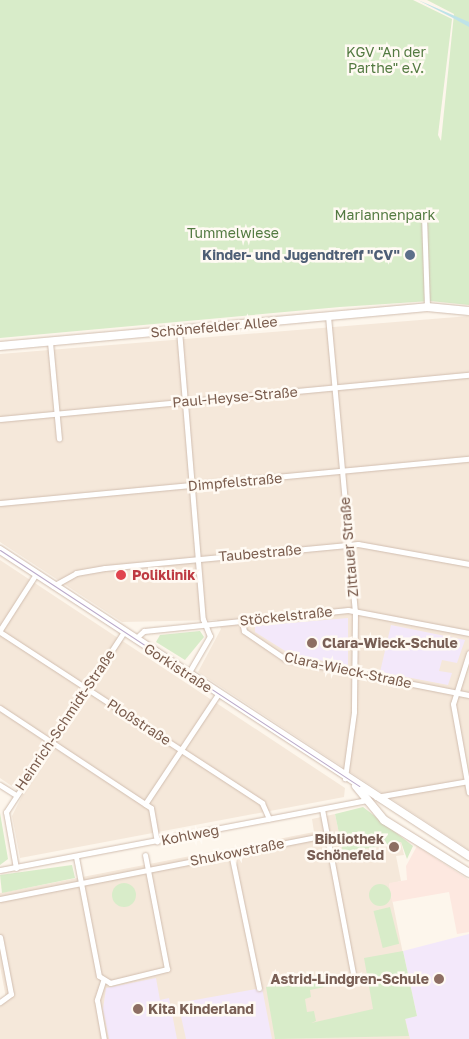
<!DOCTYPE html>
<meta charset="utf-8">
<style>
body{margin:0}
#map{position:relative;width:469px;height:1039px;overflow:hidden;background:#fdf6ec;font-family:"Golos Text",sans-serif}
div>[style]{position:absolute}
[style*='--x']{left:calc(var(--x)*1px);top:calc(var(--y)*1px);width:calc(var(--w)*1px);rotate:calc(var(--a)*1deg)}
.residential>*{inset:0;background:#f5e8da}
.commercial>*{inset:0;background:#fde8e0}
.education>*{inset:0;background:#f3e8fa}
.green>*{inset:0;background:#d8ecc9;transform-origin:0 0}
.round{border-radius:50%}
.water>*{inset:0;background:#bfe3e8}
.roads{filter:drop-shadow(0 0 1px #d1beb0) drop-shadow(0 0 1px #d1beb0)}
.minor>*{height:5px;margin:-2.5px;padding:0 2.5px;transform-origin:2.5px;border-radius:2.5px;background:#fff}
.secondary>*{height:8px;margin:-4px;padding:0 4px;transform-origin:4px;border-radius:4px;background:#fff}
.tram>*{height:1px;margin:-0.5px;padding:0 0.5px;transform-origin:0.5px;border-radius:0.5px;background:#b9a8c9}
.dots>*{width:14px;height:14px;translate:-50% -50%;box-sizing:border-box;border:2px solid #fffaf3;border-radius:50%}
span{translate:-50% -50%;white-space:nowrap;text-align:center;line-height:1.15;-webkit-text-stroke:5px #fffaf3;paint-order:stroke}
.park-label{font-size:14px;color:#537a41}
.service-label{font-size:14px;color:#4e5e75;font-weight:700}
.right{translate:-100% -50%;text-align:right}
.street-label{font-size:14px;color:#7a5c4d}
.health-label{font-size:14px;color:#be3a42;font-weight:700}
.left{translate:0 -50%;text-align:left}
.education-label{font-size:14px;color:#785e54;font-weight:700}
</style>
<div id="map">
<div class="residential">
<div style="clip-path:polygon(469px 316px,469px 850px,198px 672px,221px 629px,217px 620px,122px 622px,0 542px,0 354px)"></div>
<div style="clip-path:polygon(0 560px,345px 788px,344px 797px,20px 858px,12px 816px,23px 794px,0 778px)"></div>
<div style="clip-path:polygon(335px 814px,343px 853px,401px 842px,404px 855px,396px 856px,401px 881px,389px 884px,420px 1039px,0 1039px,0 1000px,6px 998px,0 966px,0 893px,314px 832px,312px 819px)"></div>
</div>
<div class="commercial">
<div style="clip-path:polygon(417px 846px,469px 880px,469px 932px,457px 934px,449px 892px,392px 902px,389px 883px,407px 880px,406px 866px)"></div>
</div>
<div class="education">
<div style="clip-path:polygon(348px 618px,348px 666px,290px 654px,255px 632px,255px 626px)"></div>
<div style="clip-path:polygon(391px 625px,465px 640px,457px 663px,442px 660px,439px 671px,452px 673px,448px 685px,380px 672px)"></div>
<div style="clip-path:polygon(469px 934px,469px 1039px,410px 1039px,405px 1018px,417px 1016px,403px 951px)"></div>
<div style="clip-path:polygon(156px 978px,160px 1000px,169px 998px,177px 1039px,109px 1039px,103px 1009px,106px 988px)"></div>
<div style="clip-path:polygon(262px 988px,272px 1039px,186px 1039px,178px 1003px)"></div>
</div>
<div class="green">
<div style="clip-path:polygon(0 0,413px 0,452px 19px,438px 135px,441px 141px,454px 14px,427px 0,469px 0,469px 305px,430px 301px,340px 307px,0 338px)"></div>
<div style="clip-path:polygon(200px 631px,204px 637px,185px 660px,156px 642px,160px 635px)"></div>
<div style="clip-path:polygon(363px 807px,413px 846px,407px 859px,401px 842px,343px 853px,335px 814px)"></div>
<div style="clip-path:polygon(0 813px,8px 859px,0 865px)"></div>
<div style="clip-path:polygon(72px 865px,75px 878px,2px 893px,0 875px)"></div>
<div class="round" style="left:112px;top:883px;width:24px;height:24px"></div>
<div class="round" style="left:369px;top:884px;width:22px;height:22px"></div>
<div style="left:390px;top:907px;width:38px;height:17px;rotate:76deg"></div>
<div style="clip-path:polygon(403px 951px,417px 1016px,405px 1019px,409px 1036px,275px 1039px,266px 987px,331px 974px,334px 985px,310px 990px,311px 997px,305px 999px,307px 1012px,314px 1011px,316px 1021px,311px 1023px,373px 1009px,364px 958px)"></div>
</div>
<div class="water">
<div style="clip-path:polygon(418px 0,469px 22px,469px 27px,453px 18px)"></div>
</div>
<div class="roads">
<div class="minor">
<div style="--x:424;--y:216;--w:91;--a:88.1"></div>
<div style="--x:328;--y:316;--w:296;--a:84.8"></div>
<div style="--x:355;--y:611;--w:101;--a:90.6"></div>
<div style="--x:354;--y:712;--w:67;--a:97.8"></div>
<div style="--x:179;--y:330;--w:290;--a:85.3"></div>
<div style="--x:203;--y:619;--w:18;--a:68"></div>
<div style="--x:210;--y:636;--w:44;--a:120.1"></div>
<div style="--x:50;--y:342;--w:97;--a:84.7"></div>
<div style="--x:0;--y:419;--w:471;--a:-5.4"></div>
<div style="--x:0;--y:503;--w:471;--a:-5.4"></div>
<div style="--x:53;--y:586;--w:26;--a:-29"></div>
<div style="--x:76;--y:573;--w:29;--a:-10"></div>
<div style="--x:105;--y:568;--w:254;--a:-5.4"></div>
<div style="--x:358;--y:544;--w:113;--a:10.2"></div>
<div style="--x:242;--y:621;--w:10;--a:79"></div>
<div style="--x:244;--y:631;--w:50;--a:34.3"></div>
<div style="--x:285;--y:659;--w:187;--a:11.1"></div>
<div style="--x:0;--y:630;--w:67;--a:-57.3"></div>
<div style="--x:0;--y:632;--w:313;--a:33.1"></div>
<div style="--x:262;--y:803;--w:17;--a:66"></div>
<div style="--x:135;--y:639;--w:12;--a:-42"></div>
<div style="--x:144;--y:631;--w:205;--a:-5.9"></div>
<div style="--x:348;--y:610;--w:123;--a:10.8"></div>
<div style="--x:469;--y:653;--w:53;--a:107.4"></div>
<div style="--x:453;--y:704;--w:90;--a:79.8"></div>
<div style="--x:0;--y:708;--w:181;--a:33.5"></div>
<div style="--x:151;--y:808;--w:34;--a:80"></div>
<div style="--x:0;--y:785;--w:19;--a:32"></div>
<div style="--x:376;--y:797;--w:94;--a:-9.8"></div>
<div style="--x:145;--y:804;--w:132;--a:-56.4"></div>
<div style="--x:322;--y:809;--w:167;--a:79.3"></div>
<div style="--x:231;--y:853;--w:138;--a:78.3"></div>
<div style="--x:76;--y:857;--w:121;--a:79.1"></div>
<div style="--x:99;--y:976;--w:13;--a:32"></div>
<div style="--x:110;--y:983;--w:59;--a:-13.8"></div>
<div style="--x:167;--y:969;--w:116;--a:-100.9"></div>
<div style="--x:16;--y:868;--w:57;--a:-100.1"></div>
<div style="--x:6;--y:812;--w:215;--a:-56.8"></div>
<div style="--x:0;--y:870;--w:375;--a:-10.8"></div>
<div style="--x:0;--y:899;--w:333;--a:-11.1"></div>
<div style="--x:0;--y:937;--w:58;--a:79.1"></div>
<div style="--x:11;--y:994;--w:14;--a:144"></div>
<div style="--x:103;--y:981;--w:20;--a:108"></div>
<div style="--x:97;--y:1000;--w:40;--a:80"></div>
</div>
<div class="secondary">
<div style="--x:0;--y:346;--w:429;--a:-5.2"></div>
<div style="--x:427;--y:307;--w:42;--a:5.4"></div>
<div style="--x:0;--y:550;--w:560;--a:33.12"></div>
<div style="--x:356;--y:786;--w:44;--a:50.5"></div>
<div style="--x:384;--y:820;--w:100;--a:31.9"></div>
</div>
</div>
<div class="tram">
<div style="--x:0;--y:550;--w:430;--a:33.3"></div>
</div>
<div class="dots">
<div style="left:410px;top:255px;background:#5c6f8a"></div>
<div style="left:121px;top:575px;background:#e0444e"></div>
<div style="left:312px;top:643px;background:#8d6e63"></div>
<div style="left:394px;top:847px;background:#8d6e63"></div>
<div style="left:439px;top:979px;background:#8d6e63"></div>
<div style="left:138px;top:1009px;background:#8d6e63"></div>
</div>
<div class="park-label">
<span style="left:386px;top:60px">KGV "An der<br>Parthe" e.V.</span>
<span style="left:385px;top:215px">Mariannenpark</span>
<span style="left:233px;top:233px">Tummelwiese</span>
</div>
<div class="service-label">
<span class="right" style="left:400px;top:255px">Kinder- und Jugendtreff "CV"</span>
</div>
<div class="street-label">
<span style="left:214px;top:327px;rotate:-5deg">Schönefelder Allee</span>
<span style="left:235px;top:397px;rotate:-5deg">Paul-Heyse-Straße</span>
<span style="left:235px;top:482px;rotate:-5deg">Dimpfelstraße</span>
<span style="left:349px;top:547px;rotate:-95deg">Zittauer Straße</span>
<span style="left:260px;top:553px;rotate:-5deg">Taubestraße</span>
<span style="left:286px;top:616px;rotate:-6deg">Stöckelstraße</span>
<span style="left:178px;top:668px;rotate:33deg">Gorkistraße</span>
<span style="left:348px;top:670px;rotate:12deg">Clara-Wieck-Straße</span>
<span style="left:65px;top:720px;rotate:-56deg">Heinrich-Schmidt-Straße</span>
<span style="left:139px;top:722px;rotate:33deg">Ploßstraße</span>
<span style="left:190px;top:835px;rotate:-11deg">Kohlweg</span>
<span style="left:237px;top:852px;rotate:-11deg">Shukowstraße</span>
</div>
<div class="health-label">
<span class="left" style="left:132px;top:575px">Poliklinik</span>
</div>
<div class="education-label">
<span class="left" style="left:322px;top:643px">Clara-Wieck-Schule</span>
<span class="right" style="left:384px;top:847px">Bibliothek<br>Schönefeld</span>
<span class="right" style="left:429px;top:979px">Astrid-Lindgren-Schule</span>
<span class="left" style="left:148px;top:1009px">Kita Kinderland</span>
</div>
</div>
